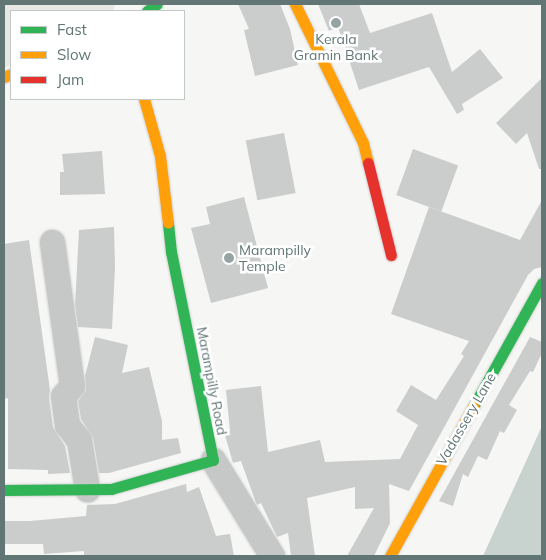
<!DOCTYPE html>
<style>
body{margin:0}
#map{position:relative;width:546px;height:560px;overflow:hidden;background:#f6f6f5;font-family:Mulish,sans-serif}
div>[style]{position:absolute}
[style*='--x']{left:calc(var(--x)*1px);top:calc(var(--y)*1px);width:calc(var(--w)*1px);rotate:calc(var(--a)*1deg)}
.green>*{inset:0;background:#e7e7e3}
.water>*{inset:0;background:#c8d2cf}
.building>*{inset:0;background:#cacdcc;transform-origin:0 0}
.roads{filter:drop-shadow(0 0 1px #d1d2d2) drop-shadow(0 0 1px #d1d2d2)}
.street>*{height:25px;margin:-12.5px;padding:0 12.5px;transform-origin:12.5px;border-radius:12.5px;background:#c6c7c7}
.fast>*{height:11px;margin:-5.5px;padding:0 5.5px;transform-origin:5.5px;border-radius:5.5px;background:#30b455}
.slow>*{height:11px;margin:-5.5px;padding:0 5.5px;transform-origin:5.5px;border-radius:5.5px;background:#ff9f0a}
.jam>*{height:11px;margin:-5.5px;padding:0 5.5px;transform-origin:5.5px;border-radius:5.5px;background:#e5322d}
.dots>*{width:14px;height:14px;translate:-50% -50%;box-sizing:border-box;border:2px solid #fff;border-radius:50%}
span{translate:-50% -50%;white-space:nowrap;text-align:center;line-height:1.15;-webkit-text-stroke:5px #fff;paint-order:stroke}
.poi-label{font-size:14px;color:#617675}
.left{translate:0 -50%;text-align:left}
.street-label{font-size:14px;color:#617675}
.frame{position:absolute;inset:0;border:5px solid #617675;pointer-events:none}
.legend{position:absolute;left:10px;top:10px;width:175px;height:90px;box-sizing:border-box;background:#fff;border:1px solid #c0c8c8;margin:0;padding:6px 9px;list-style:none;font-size:15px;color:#617675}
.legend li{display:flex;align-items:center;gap:10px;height:25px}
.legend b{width:25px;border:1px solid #c0c8c8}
</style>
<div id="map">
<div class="green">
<div style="clip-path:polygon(4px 4px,115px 4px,113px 11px,11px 11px,11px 65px,4px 68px)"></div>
</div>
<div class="water">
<div style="clip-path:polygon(542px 426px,542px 556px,483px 556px)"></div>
</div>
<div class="building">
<div style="clip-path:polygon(238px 4px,280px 4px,290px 29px,298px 65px,255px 76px,244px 30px,249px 29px)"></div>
<div style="clip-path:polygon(318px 4px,359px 4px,370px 33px,432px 13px,452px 72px,480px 49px,503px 78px,462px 104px,464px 110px,457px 114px,429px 67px,359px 90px,338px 27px,329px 31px)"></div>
<div style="clip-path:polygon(542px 78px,542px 169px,539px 169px,527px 133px,516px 144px,496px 123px)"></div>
<div style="left:284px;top:133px;width:61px;height:39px;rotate:79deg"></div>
<div style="left:413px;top:149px;width:48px;height:49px;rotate:20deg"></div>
<div style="clip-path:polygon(102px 151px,105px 194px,60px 195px,60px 172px,64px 172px,62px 154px)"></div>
<div style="clip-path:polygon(244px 197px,268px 288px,211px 303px,191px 228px,210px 224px,206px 207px)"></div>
<div style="clip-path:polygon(542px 200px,542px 267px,534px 269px,528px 275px,409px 491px,389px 484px,390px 523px,374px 556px,347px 556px,374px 508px,355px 509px,355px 487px,307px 498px,315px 556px,291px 556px,288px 533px,277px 537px,261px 503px,257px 505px,256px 503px,241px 461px,233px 463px,224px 432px,230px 431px,226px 390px,261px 386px,268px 452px,320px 440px,325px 462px,400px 459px,418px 425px,396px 411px,411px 385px,436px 400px,464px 356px,461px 354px,469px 341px,391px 314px,429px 207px,520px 240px)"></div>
<div style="clip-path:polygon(114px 227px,115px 267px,112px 329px,78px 327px,75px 305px,79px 230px)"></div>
<div style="clip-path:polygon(29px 240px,50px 390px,49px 398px,53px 427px,65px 446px,70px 473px,48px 474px,48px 470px,8px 469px,8px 398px,4px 399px,4px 244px)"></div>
<div style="clip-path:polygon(95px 337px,128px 345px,122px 373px,149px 367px,162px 421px,162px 440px,178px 438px,181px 453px,109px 473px,99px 473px,93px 438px,81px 419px,78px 401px,86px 390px,85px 376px)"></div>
<div style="clip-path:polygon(530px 337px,542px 342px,542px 353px,533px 372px,530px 371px,509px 405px,517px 410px,504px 433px,500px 431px,487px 460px,478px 456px,468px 477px,463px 474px,453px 506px,439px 501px)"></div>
<div style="clip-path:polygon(186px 484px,187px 492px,199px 487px,216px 536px,230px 534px,234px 556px,84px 556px,84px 551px,44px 554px,43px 544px,4px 544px,4px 521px,30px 521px,86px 516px,87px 505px,115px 504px)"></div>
</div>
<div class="roads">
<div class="street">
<div style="--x:52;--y:242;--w:145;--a:82.1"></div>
<div style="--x:72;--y:386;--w:13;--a:132"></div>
<div style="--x:63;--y:396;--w:29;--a:82"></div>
<div style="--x:67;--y:425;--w:19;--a:51"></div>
<div style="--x:79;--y:440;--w:50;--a:80.7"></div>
<div style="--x:213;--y:460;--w:113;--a:58.4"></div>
</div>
<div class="fast">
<div style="--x:147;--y:11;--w:12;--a:-35"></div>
<div style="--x:473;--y:407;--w:142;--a:-60.9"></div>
<div style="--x:4;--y:490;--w:107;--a:-0.5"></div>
<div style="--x:111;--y:489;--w:106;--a:-15.9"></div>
<div style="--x:213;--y:460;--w:212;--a:-101.4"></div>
<div style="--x:171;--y:252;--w:29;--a:-96"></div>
</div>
<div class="slow">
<div style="--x:295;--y:4;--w:155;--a:63.9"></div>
<div style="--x:363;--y:143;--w:21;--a:76"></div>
<div style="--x:4;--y:77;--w:8;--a:-23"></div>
<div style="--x:144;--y:99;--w:59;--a:74.3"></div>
<div style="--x:160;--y:156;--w:67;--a:83.2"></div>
<div style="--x:390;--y:556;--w:171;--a:-60.9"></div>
</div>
<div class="jam">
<div style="--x:368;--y:163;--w:95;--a:76"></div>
</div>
</div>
<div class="dots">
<div style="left:336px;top:23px;background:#95a3a2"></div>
<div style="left:229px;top:258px;background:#95a3a2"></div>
</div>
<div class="poi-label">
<span style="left:336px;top:47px">Kerala<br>Gramin Bank</span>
<span class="left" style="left:239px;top:258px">Marampilly<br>Temple</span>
</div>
<div class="street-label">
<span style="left:212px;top:381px;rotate:79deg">Marampilly Road</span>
<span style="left:466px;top:419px;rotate:-60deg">Vadassery Lane</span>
</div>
<div class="frame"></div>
<ul class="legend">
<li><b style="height:6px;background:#30b455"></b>Fast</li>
<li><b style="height:6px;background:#ff9f0a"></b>Slow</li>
<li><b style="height:6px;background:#e5322d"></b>Jam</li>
</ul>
</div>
